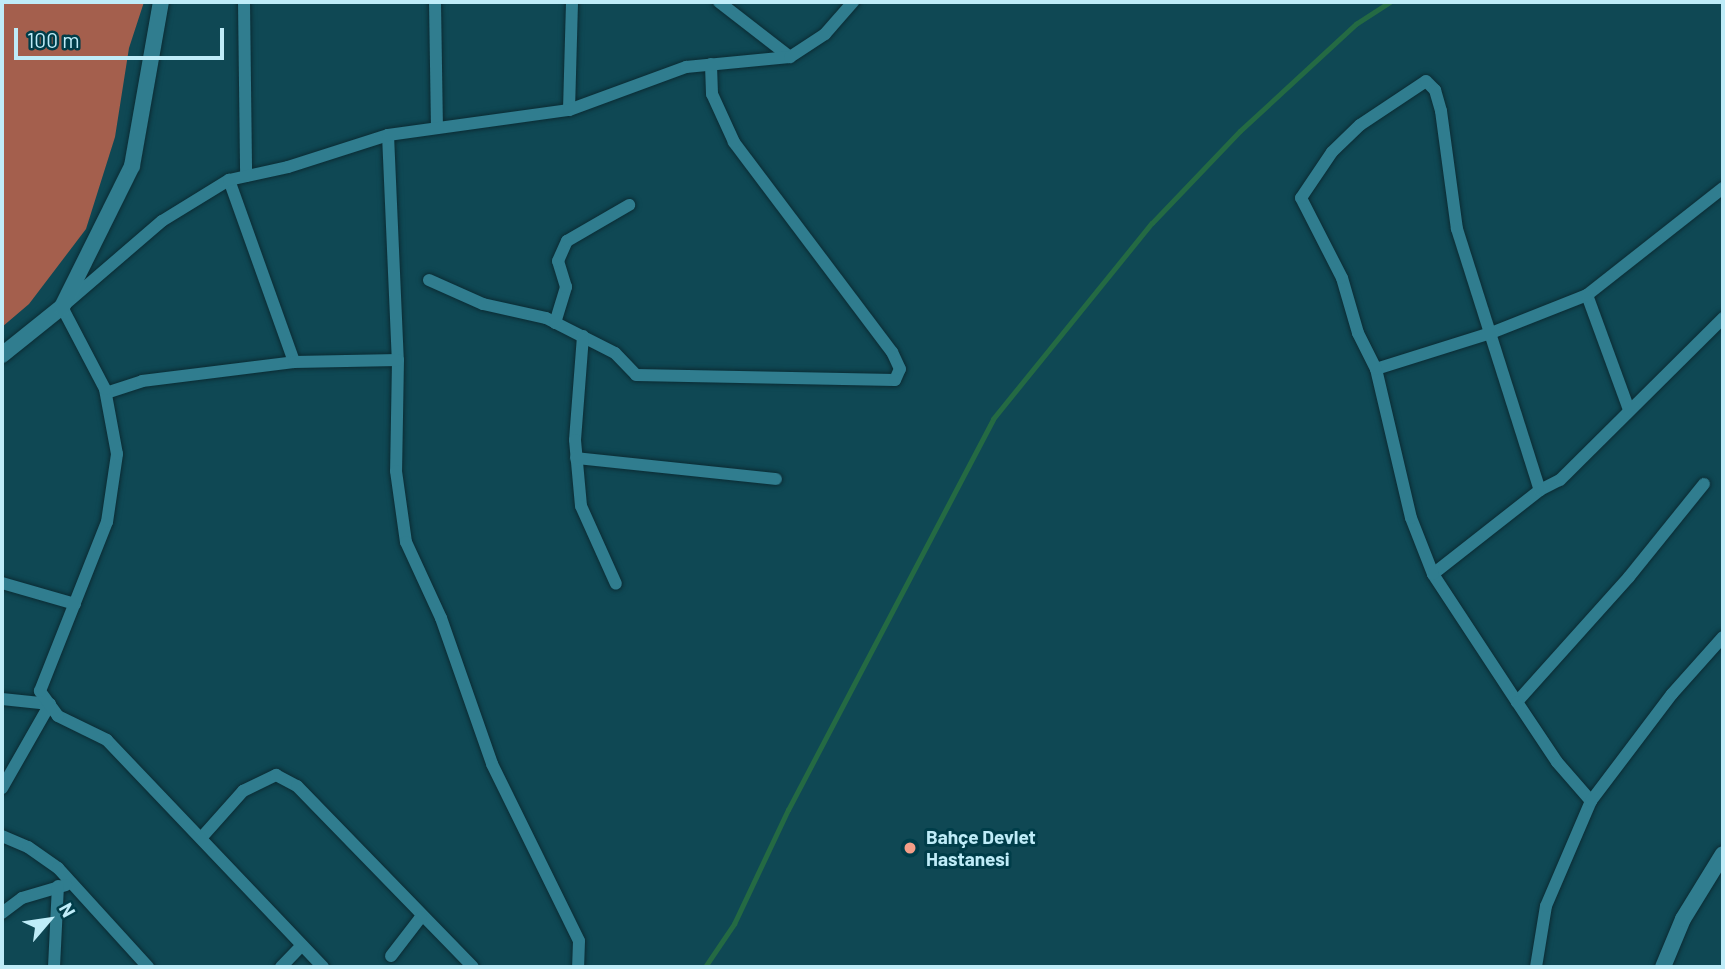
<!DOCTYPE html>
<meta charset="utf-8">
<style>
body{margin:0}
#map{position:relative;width:1725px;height:969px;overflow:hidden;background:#0f4854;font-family:Barlow,sans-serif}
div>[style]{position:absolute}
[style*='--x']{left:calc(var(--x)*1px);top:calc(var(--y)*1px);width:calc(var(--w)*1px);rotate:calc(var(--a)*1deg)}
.forest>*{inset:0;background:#a45f4d}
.stream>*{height:4.5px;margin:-2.25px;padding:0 2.25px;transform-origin:2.25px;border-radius:2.25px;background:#246a43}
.roads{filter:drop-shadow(0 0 2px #0b2b33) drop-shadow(0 0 2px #0b2b33)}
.minor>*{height:12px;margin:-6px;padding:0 6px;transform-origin:6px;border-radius:6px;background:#307d8f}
.tertiary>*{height:16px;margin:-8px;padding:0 8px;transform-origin:8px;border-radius:8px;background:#307d8f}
.dots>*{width:19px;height:19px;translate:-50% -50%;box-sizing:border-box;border:4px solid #003d49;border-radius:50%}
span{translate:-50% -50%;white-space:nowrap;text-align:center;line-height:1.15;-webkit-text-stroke:6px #003d49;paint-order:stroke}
.poi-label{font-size:19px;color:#bfecf8;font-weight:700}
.left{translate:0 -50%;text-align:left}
.frame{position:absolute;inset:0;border:4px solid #bfecf8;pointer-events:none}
.north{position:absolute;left:14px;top:885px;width:70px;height:70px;-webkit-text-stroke:5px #003d49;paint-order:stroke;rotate:61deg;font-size:19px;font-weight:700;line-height:28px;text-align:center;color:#bfecf8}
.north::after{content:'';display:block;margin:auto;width:24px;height:32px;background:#bfecf8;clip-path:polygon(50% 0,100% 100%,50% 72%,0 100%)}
.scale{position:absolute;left:14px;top:28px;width:210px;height:32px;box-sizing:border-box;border:4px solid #bfecf8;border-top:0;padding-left:9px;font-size:21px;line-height:24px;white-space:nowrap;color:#bfecf8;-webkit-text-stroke:5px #003d49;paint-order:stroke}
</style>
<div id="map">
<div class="forest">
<div style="clip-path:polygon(2px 2px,144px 2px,129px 48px,115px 137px,86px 229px,29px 304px,2px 327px)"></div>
</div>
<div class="stream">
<div style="--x:705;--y:967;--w:52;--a:-56"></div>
<div style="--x:734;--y:924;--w:126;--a:-64.7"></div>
<div style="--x:788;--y:810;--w:441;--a:-62.3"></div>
<div style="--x:993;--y:419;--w:252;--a:-51"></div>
<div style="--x:1152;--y:223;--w:127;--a:-46.3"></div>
<div style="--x:1240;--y:131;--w:158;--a:-42.7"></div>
<div style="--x:1356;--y:24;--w:40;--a:-32.9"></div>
</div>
<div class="roads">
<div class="minor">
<div style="--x:244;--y:2;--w:174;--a:89.3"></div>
<div style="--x:435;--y:2;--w:126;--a:89.1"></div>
<div style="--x:719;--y:2;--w:90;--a:37.8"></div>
<div style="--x:569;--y:110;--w:108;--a:-88.4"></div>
<div style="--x:388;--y:135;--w:225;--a:87.5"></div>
<div style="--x:398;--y:360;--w:111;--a:91"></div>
<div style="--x:396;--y:471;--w:72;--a:82"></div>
<div style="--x:406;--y:542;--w:84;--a:65.3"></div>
<div style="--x:441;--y:618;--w:155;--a:70.7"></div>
<div style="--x:492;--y:764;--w:197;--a:63.8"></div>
<div style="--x:579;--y:941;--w:26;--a:92"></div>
<div style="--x:229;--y:180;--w:193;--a:70.3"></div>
<div style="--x:429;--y:280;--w:59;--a:24"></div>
<div style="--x:483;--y:304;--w:65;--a:12.5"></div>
<div style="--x:546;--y:318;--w:77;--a:26.9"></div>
<div style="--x:615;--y:353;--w:30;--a:46"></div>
<div style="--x:636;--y:375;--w:259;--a:1.1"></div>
<div style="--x:895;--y:380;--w:12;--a:-66"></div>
<div style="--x:900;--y:369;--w:19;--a:-115"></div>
<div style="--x:892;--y:352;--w:263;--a:-127"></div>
<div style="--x:734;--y:142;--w:53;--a:-114.6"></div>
<div style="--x:712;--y:94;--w:30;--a:-92"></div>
<div style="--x:1587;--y:295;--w:122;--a:69.9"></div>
<div style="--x:555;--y:323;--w:38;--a:-73"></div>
<div style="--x:566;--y:287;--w:27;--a:-107"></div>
<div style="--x:558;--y:261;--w:22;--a:-66"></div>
<div style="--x:567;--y:241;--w:72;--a:-30.1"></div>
<div style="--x:583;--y:336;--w:104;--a:94.4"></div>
<div style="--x:575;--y:440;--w:66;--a:84.8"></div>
<div style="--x:581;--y:506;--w:85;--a:65.8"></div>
<div style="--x:1376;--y:369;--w:121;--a:-17.4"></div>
<div style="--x:1491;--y:333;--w:103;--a:-21.6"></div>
<div style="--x:1587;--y:295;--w:173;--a:-38.2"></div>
<div style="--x:106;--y:393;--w:38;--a:-18"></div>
<div style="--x:142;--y:381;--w:153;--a:-7.1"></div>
<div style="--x:294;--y:362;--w:104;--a:-1.1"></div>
<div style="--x:576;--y:458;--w:201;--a:6"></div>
<div style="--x:1704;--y:484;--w:119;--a:128.9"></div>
<div style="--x:1629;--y:577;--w:168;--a:131.9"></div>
<div style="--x:1517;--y:702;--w:153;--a:-123.3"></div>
<div style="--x:1433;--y:574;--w:136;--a:-38.1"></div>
<div style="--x:1540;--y:490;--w:22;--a:-27"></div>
<div style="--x:1560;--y:480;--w:230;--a:-44.8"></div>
<div style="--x:1433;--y:574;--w:60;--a:-111.4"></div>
<div style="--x:1411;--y:518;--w:153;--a:-103.2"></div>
<div style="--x:1376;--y:369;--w:40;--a:-116.6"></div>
<div style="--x:1358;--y:333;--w:57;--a:-106.2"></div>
<div style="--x:1342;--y:278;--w:90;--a:-117.1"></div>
<div style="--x:1301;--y:198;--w:55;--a:-56"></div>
<div style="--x:1332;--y:152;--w:39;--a:-44"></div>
<div style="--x:1360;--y:125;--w:79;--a:-33.7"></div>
<div style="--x:1426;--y:81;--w:13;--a:45"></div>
<div style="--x:1435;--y:90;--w:22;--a:74"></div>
<div style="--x:1441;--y:111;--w:119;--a:82.3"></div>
<div style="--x:1457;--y:229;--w:274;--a:72.4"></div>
<div style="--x:2;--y:583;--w:76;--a:16"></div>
<div style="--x:2;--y:699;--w:48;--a:5.9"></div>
<div style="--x:50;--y:704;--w:97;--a:119.7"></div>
<div style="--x:1517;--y:702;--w:72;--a:56.3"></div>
<div style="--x:1557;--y:762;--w:52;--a:48.9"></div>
<div style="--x:2;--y:836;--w:28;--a:23"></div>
<div style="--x:28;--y:847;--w:37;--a:35"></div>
<div style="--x:58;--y:868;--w:134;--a:47.7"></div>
<div style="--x:202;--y:837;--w:62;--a:-48.3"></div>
<div style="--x:243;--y:791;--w:37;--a:-26"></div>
<div style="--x:276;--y:775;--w:24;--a:28"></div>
<div style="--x:297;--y:786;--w:252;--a:45.8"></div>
<div style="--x:2;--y:913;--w:25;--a:-37"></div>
<div style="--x:22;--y:898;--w:46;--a:-16.5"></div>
<div style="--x:391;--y:956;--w:49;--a:-52.4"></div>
<div style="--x:54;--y:967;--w:81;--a:-87.2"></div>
<div style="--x:281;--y:967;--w:30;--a:-46"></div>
<div style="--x:323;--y:967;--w:313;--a:-133.6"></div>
<div style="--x:107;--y:740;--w:55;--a:-153.9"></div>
<div style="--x:58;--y:716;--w:31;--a:-126"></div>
<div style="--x:40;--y:691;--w:182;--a:-68.4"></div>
<div style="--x:107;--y:522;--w:69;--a:-81.6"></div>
<div style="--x:117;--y:454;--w:66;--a:-100.5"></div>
<div style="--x:105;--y:389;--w:93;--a:-117.7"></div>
<div style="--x:62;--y:307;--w:132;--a:-40.7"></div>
<div style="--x:162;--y:221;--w:79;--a:-31.5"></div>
<div style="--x:229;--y:180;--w:60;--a:-12.4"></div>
<div style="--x:288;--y:167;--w:105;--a:-17.7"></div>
<div style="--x:388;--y:135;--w:183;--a:-7.9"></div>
<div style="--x:569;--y:110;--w:125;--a:-20.2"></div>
<div style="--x:686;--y:67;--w:104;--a:-5.5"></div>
<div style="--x:790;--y:57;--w:42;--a:-33.3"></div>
<div style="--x:825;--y:34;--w:43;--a:-48.8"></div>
<div style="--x:1536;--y:967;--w:62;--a:-80.7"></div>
<div style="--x:1546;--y:906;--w:114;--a:-66.8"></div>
<div style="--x:1591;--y:801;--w:134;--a:-52.9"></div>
<div style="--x:1672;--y:694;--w:76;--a:-48.2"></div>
</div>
<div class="tertiary">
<div style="--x:2;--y:355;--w:77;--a:-38.7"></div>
<div style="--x:62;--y:307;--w:157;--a:-63.6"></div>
<div style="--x:132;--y:166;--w:167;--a:-80"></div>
<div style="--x:1663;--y:967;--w:52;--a:-67.4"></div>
<div style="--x:1683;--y:919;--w:76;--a:-58.4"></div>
</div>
</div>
<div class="dots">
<div style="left:910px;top:848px;background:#f49e88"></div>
</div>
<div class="poi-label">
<span class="left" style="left:926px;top:848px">Bahçe Devlet<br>Hastanesi</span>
</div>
<div class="frame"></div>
<div class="north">N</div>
<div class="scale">100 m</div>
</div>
